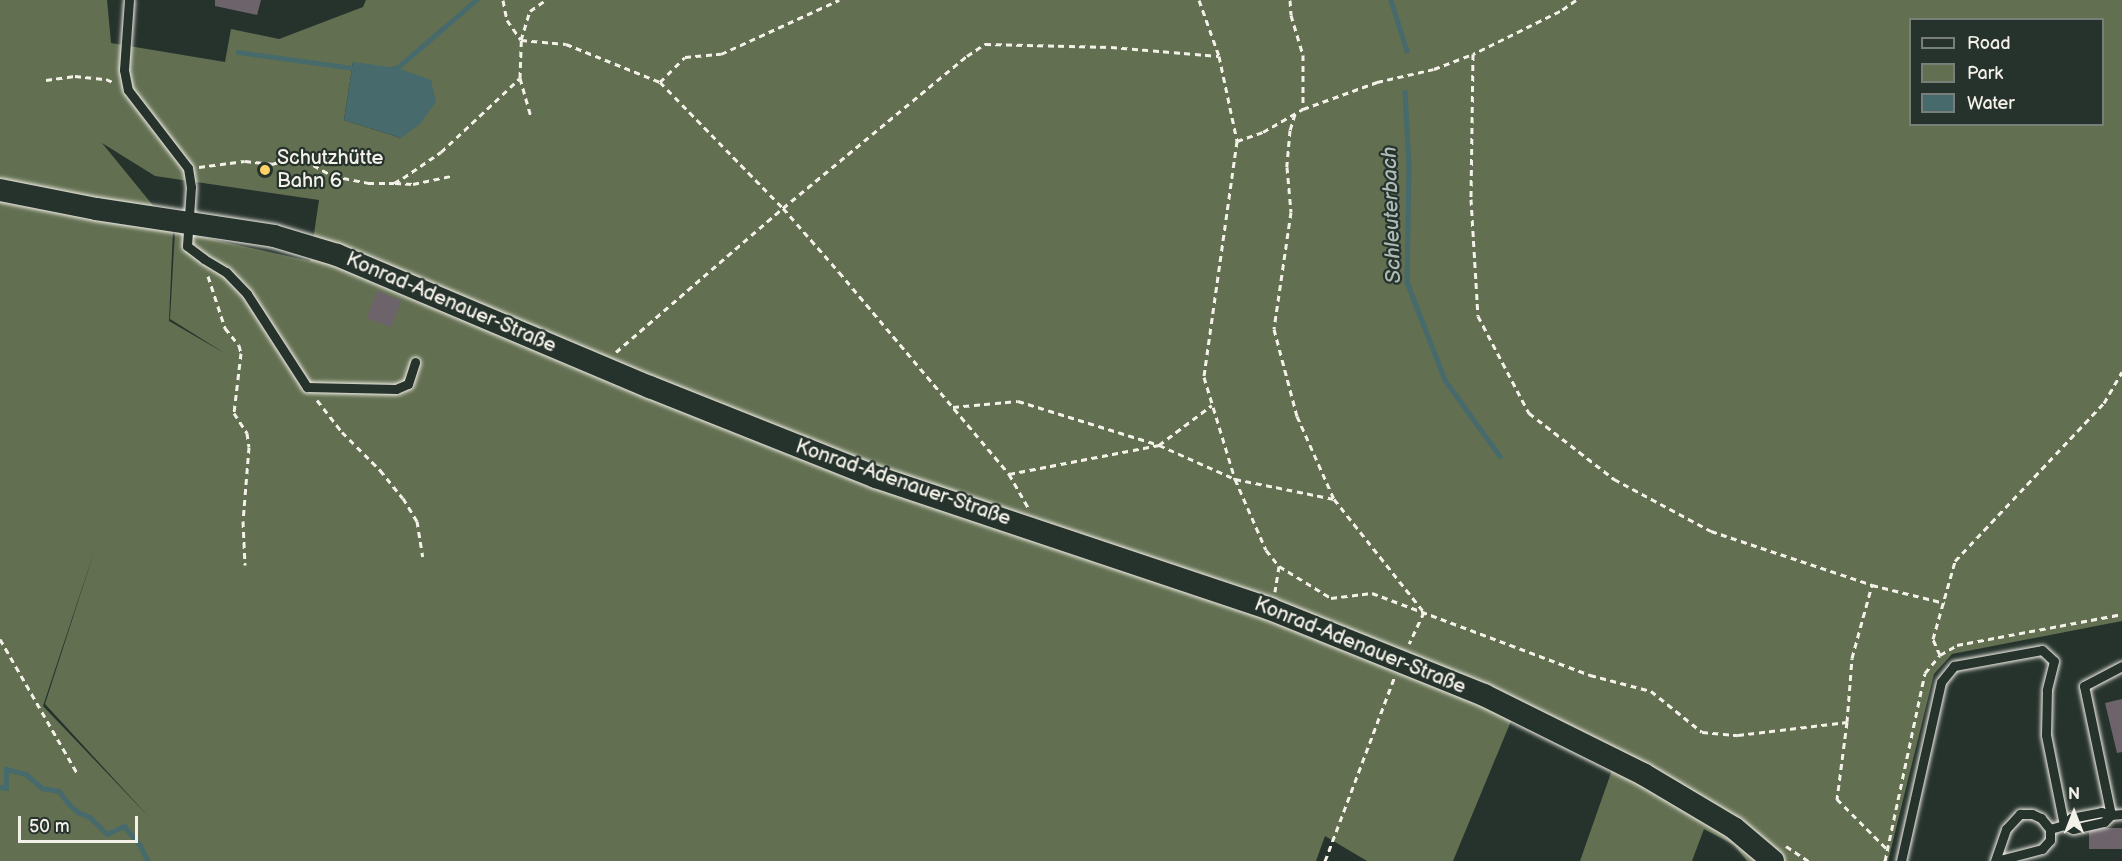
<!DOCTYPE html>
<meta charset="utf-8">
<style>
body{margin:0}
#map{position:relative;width:2122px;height:861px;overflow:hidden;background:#26332d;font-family:"Balsamiq Sans",sans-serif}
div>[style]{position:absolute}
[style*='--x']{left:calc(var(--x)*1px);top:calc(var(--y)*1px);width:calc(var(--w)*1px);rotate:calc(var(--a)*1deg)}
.green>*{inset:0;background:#626f51}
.water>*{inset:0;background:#476a6c}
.stream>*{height:4.5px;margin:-2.25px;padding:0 2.25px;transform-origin:2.25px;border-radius:2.25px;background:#476a6c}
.building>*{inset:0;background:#6d646b;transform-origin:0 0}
.path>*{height:3px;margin-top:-1.5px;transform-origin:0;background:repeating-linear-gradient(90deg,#f4f1e8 0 6px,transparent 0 10.5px)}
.roads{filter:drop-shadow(0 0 2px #f4f1e8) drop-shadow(0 0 2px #f4f1e8)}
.service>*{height:9px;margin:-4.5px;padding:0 4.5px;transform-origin:4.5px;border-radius:4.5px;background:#26332d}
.tertiary>*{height:22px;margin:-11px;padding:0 11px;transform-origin:11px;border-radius:11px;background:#26332d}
.dots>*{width:16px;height:16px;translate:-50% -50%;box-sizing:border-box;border:3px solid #26332d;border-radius:50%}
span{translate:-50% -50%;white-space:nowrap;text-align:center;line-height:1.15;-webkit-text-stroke:4.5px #26332d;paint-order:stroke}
.poi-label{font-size:20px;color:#f4f1e8}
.left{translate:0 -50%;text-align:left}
.street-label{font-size:20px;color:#f4f1e8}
.water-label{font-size:21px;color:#afbbb6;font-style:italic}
.legend{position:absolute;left:1909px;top:18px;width:195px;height:108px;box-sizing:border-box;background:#26332d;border:2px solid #787f78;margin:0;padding:8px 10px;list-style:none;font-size:18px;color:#f4f1e8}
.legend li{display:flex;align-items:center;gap:12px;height:30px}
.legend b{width:30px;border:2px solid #787f78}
.north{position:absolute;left:2044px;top:783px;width:60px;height:60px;-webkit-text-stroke:4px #26332d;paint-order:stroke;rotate:0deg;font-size:16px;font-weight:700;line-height:24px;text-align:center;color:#f4f1e8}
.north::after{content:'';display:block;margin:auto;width:21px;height:27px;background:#f4f1e8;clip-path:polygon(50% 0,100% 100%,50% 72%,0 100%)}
.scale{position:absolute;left:18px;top:816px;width:120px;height:27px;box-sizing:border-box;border:3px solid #f4f1e8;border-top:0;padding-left:8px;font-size:18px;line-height:21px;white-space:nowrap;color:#f4f1e8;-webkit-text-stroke:4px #26332d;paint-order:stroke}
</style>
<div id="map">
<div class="green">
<div style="clip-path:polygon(evenodd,0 0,107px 0,111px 43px,225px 62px,231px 29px,279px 39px,363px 7px,366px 0,2122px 0,2122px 621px,1952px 654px,1934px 674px,1888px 861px,1747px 861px,1734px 845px,1704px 829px,1692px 861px,1580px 861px,1612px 770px,1511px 721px,1453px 861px,1367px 861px,1325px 836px,1316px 861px,0 861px,0 0,1910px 20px,2102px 20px,2102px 124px,1910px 124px,1910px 20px,0 0,353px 62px,401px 138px,344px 120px,353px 62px,0 0,102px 143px,155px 176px,319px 200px,310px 261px,175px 231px,170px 319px,226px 354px,169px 321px,173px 230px,102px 143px,0 0,96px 546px,45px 704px,150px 818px,43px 706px,96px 546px)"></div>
</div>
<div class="water">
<div style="clip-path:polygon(353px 62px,397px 68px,431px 80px,436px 102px,420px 124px,401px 138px,344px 120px)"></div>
</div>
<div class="stream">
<div style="--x:1391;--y:0;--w:53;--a:72.6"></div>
<div style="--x:238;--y:52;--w:117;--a:7.9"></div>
<div style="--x:393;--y:68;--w:4;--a:0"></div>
<div style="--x:397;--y:68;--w:104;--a:-40.7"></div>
<div style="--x:1405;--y:92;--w:75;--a:86.9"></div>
<div style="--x:1409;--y:167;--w:115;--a:91"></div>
<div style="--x:1407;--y:282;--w:105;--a:68.8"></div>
<div style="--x:1445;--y:380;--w:94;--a:54.1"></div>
<div style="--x:0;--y:787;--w:6;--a:9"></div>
<div style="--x:6;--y:788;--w:19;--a:-90"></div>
<div style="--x:6;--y:769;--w:21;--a:14"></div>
<div style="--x:26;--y:774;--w:21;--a:41"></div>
<div style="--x:42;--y:788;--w:17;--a:10"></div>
<div style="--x:59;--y:791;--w:16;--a:52"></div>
<div style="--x:69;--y:804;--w:12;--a:42"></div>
<div style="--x:78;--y:812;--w:13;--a:23"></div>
<div style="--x:90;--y:817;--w:24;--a:45"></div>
<div style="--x:107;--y:834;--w:19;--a:-25"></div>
<div style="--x:124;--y:826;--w:25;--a:50"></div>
<div style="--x:140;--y:845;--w:18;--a:63"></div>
</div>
<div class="building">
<div style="clip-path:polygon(215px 0,261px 0,257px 15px,215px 6px)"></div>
<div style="left:377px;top:291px;width:26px;height:29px;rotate:21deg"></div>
<div style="clip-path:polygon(2122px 699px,2122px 752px,2117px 753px,2105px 703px)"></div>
<div style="left:2122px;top:828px;width:21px;height:33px;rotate:90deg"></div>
</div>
<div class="path">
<div style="--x:503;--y:0;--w:20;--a:79"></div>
<div style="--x:507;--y:20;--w:24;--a:55"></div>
<div style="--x:521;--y:40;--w:45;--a:5.1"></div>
<div style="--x:566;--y:44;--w:101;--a:22"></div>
<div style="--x:660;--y:82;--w:35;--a:-45"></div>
<div style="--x:685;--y:57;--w:36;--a:-5"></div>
<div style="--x:721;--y:54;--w:130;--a:-24.6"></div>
<div style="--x:1199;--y:0;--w:59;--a:70.3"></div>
<div style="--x:1219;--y:56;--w:87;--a:78"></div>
<div style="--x:1237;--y:141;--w:238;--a:98"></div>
<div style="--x:1204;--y:377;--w:107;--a:73.1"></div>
<div style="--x:1235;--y:479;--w:77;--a:66.4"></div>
<div style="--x:1266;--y:550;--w:21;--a:51"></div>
<div style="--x:1279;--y:566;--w:26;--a:99"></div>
<div style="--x:1290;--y:0;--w:15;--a:86"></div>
<div style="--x:1291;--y:15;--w:42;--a:73.3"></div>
<div style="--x:1303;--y:55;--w:54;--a:90"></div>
<div style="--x:1576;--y:0;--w:19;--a:145"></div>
<div style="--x:1560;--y:11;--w:97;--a:153.7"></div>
<div style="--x:1473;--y:54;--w:145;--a:90.8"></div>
<div style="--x:1471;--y:199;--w:117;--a:86.6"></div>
<div style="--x:1478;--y:316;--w:110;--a:62.3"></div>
<div style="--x:1529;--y:413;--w:108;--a:37.8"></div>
<div style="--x:1614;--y:479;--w:110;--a:28.2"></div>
<div style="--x:1711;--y:531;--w:170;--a:18.5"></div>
<div style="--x:1872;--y:585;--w:75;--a:13.9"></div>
<div style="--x:520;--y:78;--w:41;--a:74.2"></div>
<div style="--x:46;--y:80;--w:29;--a:-8"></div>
<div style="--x:75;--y:76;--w:31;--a:6"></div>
<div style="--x:106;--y:79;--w:10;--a:24"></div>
<div style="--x:660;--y:82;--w:176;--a:45.7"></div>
<div style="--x:783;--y:208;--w:85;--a:48.8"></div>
<div style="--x:839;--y:272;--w:264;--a:49.9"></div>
<div style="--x:1009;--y:474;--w:40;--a:60.3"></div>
<div style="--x:1295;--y:114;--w:17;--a:107"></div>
<div style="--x:1290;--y:130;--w:37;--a:95"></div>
<div style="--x:1287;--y:167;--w:45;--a:84.9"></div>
<div style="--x:1291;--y:212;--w:118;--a:98.3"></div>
<div style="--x:1274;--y:329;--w:90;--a:75.2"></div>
<div style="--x:1297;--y:416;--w:91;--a:66"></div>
<div style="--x:1237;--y:141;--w:28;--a:-19"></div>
<div style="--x:1263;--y:132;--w:46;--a:-29.9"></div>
<div style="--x:1303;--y:109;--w:79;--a:-20"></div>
<div style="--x:1377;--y:82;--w:58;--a:-12.8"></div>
<div style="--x:1434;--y:69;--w:42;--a:-21"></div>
<div style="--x:199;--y:167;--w:46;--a:-7.4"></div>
<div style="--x:245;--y:161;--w:27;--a:6"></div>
<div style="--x:272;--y:164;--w:18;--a:-16"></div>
<div style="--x:289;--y:159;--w:15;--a:4"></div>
<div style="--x:304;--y:160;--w:33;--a:29"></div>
<div style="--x:333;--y:176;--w:36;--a:11"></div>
<div style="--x:368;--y:183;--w:26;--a:0"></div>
<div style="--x:394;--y:183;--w:10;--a:-29"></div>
<div style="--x:403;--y:178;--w:46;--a:-34.4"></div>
<div style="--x:441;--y:152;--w:108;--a:-43.1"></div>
<div style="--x:520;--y:78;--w:38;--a:-88"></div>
<div style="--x:521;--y:40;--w:30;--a:-73"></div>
<div style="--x:530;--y:11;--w:19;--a:-35"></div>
<div style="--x:395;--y:183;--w:18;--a:3"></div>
<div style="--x:413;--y:184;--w:38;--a:-12"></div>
<div style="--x:208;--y:276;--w:55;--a:71.9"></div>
<div style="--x:225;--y:328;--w:22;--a:51"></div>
<div style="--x:239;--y:345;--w:8;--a:76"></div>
<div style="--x:241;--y:353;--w:60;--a:96.7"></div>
<div style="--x:234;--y:413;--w:24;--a:57"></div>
<div style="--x:247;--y:433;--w:14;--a:82"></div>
<div style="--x:249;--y:447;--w:74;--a:94.6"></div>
<div style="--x:243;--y:521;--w:44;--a:87.4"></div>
<div style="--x:616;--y:352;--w:221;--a:-40.8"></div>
<div style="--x:783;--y:208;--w:239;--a:-39.6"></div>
<div style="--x:967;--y:56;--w:22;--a:-34"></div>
<div style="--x:985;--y:44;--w:126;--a:1.4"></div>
<div style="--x:1111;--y:47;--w:108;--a:4.8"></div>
<div style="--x:317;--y:400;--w:41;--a:52"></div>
<div style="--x:342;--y:432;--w:54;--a:45"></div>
<div style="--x:380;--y:470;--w:36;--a:51"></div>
<div style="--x:403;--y:498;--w:27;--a:59"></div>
<div style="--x:417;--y:521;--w:36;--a:81"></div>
<div style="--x:953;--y:407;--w:65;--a:-5.3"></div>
<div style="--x:1018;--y:401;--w:148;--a:17.3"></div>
<div style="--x:1159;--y:445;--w:66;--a:-37"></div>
<div style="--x:1009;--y:474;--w:153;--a:-10.9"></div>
<div style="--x:1159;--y:445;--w:83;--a:24.1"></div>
<div style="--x:1235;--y:479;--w:101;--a:11.4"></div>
<div style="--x:1334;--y:499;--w:144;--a:51.5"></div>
<div style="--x:1424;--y:612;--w:35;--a:115"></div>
<div style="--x:1279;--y:566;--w:61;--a:31.6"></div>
<div style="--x:1331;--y:598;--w:41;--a:-7"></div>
<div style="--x:1372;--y:593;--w:233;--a:20.6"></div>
<div style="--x:1590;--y:675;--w:63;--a:14.7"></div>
<div style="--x:1651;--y:691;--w:65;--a:38.8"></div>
<div style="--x:1702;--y:732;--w:36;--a:5"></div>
<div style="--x:1738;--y:735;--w:110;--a:-6.8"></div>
<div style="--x:1847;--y:722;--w:64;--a:-85.5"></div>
<div style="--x:1852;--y:658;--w:76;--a:-74.7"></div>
<div style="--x:0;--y:639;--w:155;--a:60.1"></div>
<div style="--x:1940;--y:655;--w:17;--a:-114"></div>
<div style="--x:1933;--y:639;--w:81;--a:-74.2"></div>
<div style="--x:1955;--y:561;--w:217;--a:-46.7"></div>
<div style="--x:2104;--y:403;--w:36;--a:-60"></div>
<div style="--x:1847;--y:722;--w:78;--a:97.4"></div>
<div style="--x:1837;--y:799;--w:71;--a:45"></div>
<div style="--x:1786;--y:846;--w:27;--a:34"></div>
<div style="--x:1325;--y:861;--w:196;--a:-69.3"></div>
<div style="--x:1885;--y:861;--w:192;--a:-78"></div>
<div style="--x:1925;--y:673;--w:23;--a:-50"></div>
<div style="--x:1940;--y:655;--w:20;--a:-30"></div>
<div style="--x:1957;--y:645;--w:168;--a:-10.6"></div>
</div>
<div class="roads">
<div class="service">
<div style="--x:129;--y:0;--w:70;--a:94.1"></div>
<div style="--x:124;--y:70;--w:20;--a:79"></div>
<div style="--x:128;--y:90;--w:98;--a:52.4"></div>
<div style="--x:188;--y:168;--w:19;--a:81"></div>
<div style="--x:191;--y:187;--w:59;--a:93.9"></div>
<div style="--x:187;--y:246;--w:21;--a:37"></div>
<div style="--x:204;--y:259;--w:26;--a:31"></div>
<div style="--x:226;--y:272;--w:30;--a:46"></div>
<div style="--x:247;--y:294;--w:111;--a:57.2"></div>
<div style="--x:307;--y:387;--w:89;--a:1.3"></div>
<div style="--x:396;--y:389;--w:13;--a:-23"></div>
<div style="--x:408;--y:384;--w:23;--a:-72"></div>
<div style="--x:2111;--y:815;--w:132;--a:-101.8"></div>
<div style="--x:2084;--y:686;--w:43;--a:-27.8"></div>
<div style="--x:2064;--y:825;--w:10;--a:24"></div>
<div style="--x:2073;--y:829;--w:32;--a:-13"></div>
<div style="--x:2104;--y:822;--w:10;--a:-45"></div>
<div style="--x:2050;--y:829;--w:15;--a:-16"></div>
<div style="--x:2064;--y:825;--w:10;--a:-45"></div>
<div style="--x:2071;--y:818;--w:31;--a:-11"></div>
<div style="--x:2101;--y:812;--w:10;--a:17"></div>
<div style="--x:2111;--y:815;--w:11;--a:-5"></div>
<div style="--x:1901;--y:861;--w:183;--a:-77.4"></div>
<div style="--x:1941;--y:682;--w:21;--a:-51"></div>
<div style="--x:1954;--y:666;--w:89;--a:-10.3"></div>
<div style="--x:2042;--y:650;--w:16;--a:43"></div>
<div style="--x:2054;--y:661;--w:30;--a:104"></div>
<div style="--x:2047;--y:690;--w:45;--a:91.3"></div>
<div style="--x:2046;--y:735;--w:92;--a:78.7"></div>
<div style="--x:1995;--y:861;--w:34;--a:-71"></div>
<div style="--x:2006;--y:829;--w:21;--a:-47"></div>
<div style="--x:2020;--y:814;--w:12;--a:0"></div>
<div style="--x:2032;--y:814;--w:10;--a:24"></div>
<div style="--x:2041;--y:818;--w:14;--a:51"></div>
<div style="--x:2050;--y:829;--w:11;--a:90"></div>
<div style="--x:2050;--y:840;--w:12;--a:132"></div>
<div style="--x:2042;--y:849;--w:48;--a:165.4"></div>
</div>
<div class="tertiary">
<div style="--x:0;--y:190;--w:98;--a:11.2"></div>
<div style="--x:96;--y:209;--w:180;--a:8.6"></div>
<div style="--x:274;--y:236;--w:66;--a:16.8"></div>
<div style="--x:337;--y:255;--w:340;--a:22.9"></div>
<div style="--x:650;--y:387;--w:243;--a:21.7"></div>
<div style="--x:876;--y:477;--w:416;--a:18.5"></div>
<div style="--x:1270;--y:609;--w:231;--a:21.9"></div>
<div style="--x:1484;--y:695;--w:178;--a:26.4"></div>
<div style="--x:1643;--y:774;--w:106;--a:30.7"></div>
<div style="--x:1734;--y:828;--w:51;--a:40.2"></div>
</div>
</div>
<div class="dots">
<div style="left:265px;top:170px;background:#ffd166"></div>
</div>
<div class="poi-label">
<span class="left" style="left:277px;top:170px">Schutzhütte<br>Bahn 6</span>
</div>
<div class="street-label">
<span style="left:451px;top:303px;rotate:23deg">Konrad-Adenauer-Straße</span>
<span style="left:903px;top:483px;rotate:19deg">Konrad-Adenauer-Straße</span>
<span style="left:1360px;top:646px;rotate:22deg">Konrad-Adenauer-Straße</span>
</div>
<div class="water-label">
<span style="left:1392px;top:215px;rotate:-92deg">Schleuterbach</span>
</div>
<ul class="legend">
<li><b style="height:8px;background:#26332d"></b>Road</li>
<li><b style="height:16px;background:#626f51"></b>Park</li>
<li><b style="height:16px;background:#476a6c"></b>Water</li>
</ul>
<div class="north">N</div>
<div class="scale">50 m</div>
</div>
